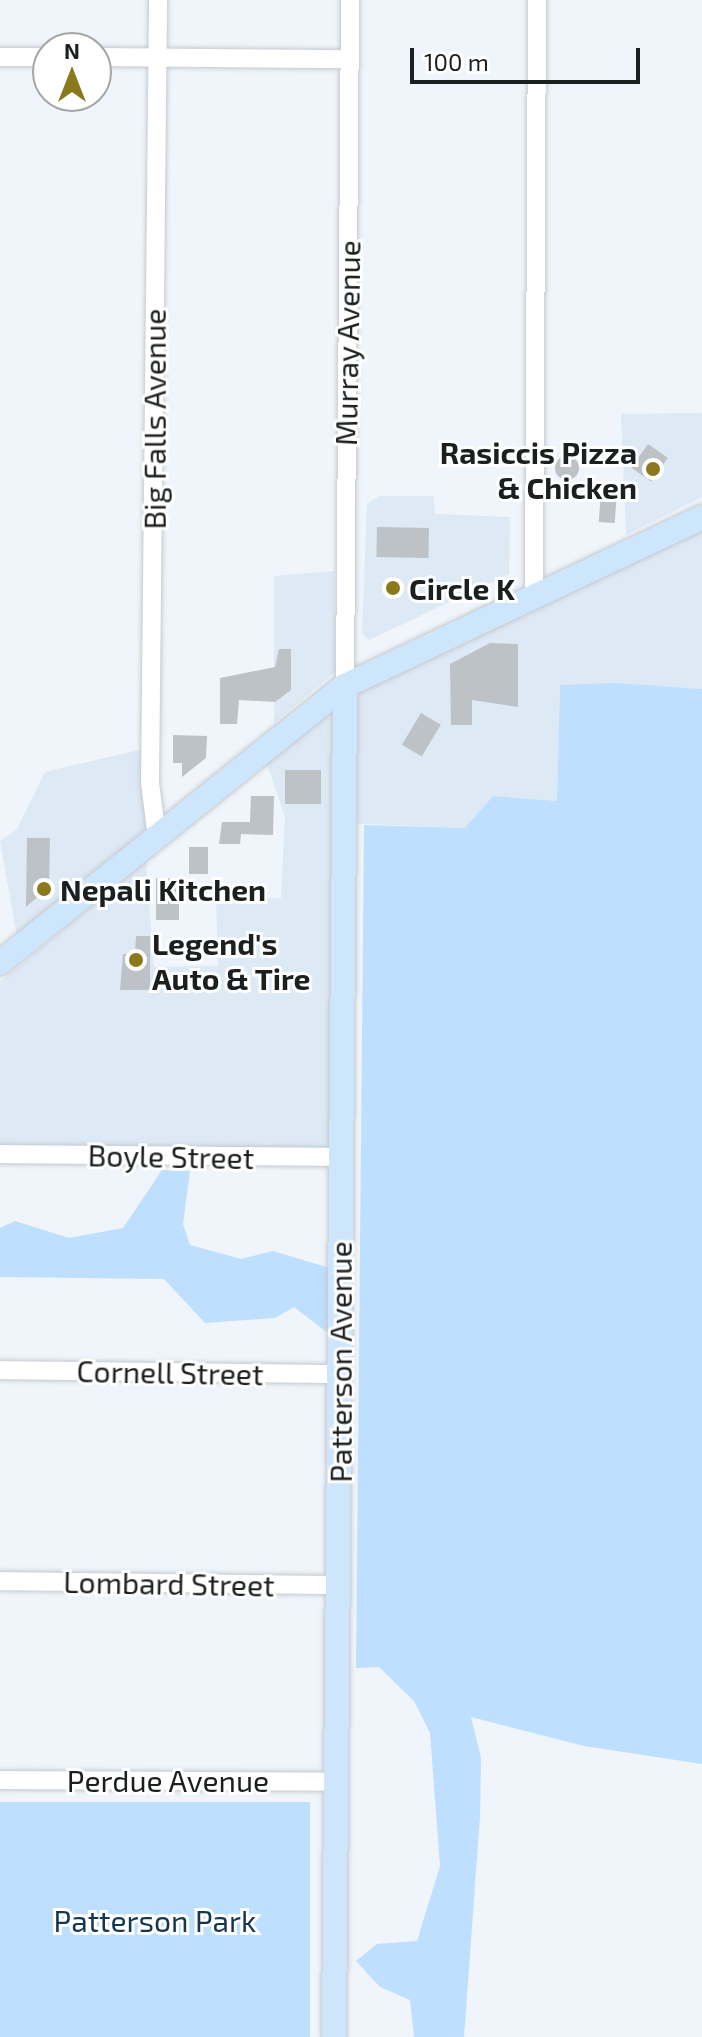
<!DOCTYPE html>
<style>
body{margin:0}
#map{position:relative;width:702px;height:2037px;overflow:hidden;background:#eff5fa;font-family:"Exo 2",sans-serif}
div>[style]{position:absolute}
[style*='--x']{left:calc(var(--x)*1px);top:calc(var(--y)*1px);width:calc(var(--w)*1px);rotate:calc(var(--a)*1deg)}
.built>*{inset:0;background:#dde9f4}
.green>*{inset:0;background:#bedffe;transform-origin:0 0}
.building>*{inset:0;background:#bdc2c7;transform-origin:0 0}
.round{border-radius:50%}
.roads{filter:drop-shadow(0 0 2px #c4cacf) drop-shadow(0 0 2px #c4cacf)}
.street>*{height:18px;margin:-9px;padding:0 9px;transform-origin:9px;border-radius:9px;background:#fff}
.secondary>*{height:24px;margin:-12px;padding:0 12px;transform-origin:12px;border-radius:12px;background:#cee6fc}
.dots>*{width:22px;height:22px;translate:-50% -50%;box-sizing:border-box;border:4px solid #fff;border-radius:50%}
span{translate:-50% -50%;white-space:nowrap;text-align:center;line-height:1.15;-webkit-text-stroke:6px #fff;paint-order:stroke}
.street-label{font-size:30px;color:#1c1f20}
.poi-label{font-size:30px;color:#1c1f20;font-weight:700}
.right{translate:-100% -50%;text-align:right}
.left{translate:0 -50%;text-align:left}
.park-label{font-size:30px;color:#163753}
.north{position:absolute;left:32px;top:32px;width:80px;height:80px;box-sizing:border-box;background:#fff;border:2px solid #a4a5a6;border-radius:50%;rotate:0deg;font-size:22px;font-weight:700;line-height:32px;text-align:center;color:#1c1f20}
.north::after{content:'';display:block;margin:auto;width:28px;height:36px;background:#8b791e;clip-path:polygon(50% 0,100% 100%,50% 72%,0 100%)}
.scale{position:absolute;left:410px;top:48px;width:230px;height:36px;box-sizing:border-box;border:4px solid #1c1f20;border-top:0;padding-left:10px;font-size:24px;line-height:28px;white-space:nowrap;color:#1c1f20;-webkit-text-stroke:6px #fff;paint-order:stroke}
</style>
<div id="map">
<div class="built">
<div style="clip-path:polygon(702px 413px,702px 497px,626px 535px,621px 414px)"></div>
<div style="clip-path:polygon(379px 496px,434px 496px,435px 514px,510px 517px,509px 574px,369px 640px,362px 634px,367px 504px)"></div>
<div style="clip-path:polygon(702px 517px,702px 689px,560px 685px,557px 801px,493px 796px,466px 828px,344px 823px,345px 686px)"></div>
<div style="clip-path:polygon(334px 571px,335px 672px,274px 723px,274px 576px)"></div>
<div style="clip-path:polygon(342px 692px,337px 1153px,0 1147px,0 982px,146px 861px,154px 967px,218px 966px,216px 898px,281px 898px,285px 817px,264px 755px)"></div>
<div style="clip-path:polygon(147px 748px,153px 834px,18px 942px,0 841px,17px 829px,45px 772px)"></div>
</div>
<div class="green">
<div style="clip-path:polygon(615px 683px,702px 689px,702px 1764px,584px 1746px,471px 1717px,481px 1758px,480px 1816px,464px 2037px,414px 2037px,410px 2000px,380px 1987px,356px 1961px,377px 1944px,417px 1941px,440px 1866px,430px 1733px,414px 1701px,379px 1667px,356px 1668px,364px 825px,465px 828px,493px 796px,557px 801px,560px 685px)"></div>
<div style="clip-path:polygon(162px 1170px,190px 1171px,183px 1224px,190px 1245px,241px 1259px,273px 1251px,336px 1270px,337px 1340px,294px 1307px,275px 1318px,205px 1323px,164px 1279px,0 1277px,0 1228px,15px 1221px,69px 1238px,123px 1228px)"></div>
<div style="left:0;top:1802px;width:310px;height:235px"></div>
</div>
<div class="building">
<div style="left:648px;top:444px;width:24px;height:29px;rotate:35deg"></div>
<div class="round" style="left:555px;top:456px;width:24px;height:24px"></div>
<div style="left:601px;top:490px;width:16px;height:32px;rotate:4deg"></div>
<div style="left:377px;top:527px;width:52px;height:30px;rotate:1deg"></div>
<div style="clip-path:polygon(490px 643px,518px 644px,518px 707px,472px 700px,472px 725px,451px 725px,450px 664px)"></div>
<div style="clip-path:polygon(279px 649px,291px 649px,291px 690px,275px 702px,239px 700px,237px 724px,220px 724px,220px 678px,275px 667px)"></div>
<div style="left:421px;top:713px;width:23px;height:37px;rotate:31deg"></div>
<div style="clip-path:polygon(173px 735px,207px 736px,206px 758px,182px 777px,182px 763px,173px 763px)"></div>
<div style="left:285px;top:770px;width:36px;height:34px"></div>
<div style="clip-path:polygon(251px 796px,274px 796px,273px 835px,241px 834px,240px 844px,219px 844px,222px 822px,250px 822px)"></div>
<div style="clip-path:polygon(27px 838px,50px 838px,49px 887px,26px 907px)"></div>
<div style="left:189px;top:847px;width:19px;height:27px"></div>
<div style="left:156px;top:878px;width:23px;height:42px"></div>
<div style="clip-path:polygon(136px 936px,150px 936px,150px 990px,120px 990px,123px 954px,135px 954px)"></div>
</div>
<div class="roads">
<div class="street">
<div style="--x:0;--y:57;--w:48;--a:0"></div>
<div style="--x:96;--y:57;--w:253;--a:0.5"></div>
<div style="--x:534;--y:592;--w:592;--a:-89.71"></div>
<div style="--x:345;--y:686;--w:686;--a:-89.58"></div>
<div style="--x:157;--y:837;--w:54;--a:-97.4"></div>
<div style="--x:150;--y:783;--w:783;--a:-89.41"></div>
<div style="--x:0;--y:1154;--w:341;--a:0.5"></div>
<div style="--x:0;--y:1370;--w:340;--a:0.7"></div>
<div style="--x:0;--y:1581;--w:338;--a:0.7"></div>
<div style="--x:0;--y:1780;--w:336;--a:0.3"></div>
</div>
<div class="secondary">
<div style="--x:0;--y:963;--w:442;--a:-38.8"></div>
<div style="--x:345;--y:686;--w:395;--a:-25.3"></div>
<div style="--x:334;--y:2037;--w:1351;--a:-89.53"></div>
</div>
</div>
<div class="dots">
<div style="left:653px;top:469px;background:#8b791e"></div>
<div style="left:393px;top:588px;background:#8b791e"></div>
<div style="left:44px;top:889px;background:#8b791e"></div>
<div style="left:136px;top:960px;background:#8b791e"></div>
</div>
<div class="street-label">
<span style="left:347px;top:343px;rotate:-89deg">Murray Avenue</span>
<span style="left:154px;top:419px;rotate:-90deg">Big Falls Avenue</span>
<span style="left:171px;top:1156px;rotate:1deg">Boyle Street</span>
<span style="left:340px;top:1362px;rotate:-90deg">Patterson Avenue</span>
<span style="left:170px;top:1372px;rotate:1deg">Cornell Street</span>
<span style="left:169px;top:1583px;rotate:1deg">Lombard Street</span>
<span style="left:168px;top:1780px">Perdue Avenue</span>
</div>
<div class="poi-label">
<span class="right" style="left:637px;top:469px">Rasiccis Pizza<br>&amp; Chicken</span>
<span class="left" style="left:409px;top:588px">Circle K</span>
<span class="left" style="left:60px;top:889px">Nepali Kitchen</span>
<span class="left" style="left:152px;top:960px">Legend's<br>Auto &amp; Tire</span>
</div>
<div class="park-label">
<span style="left:155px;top:1920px">Patterson Park</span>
</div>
<div class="north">N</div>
<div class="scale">100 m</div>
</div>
